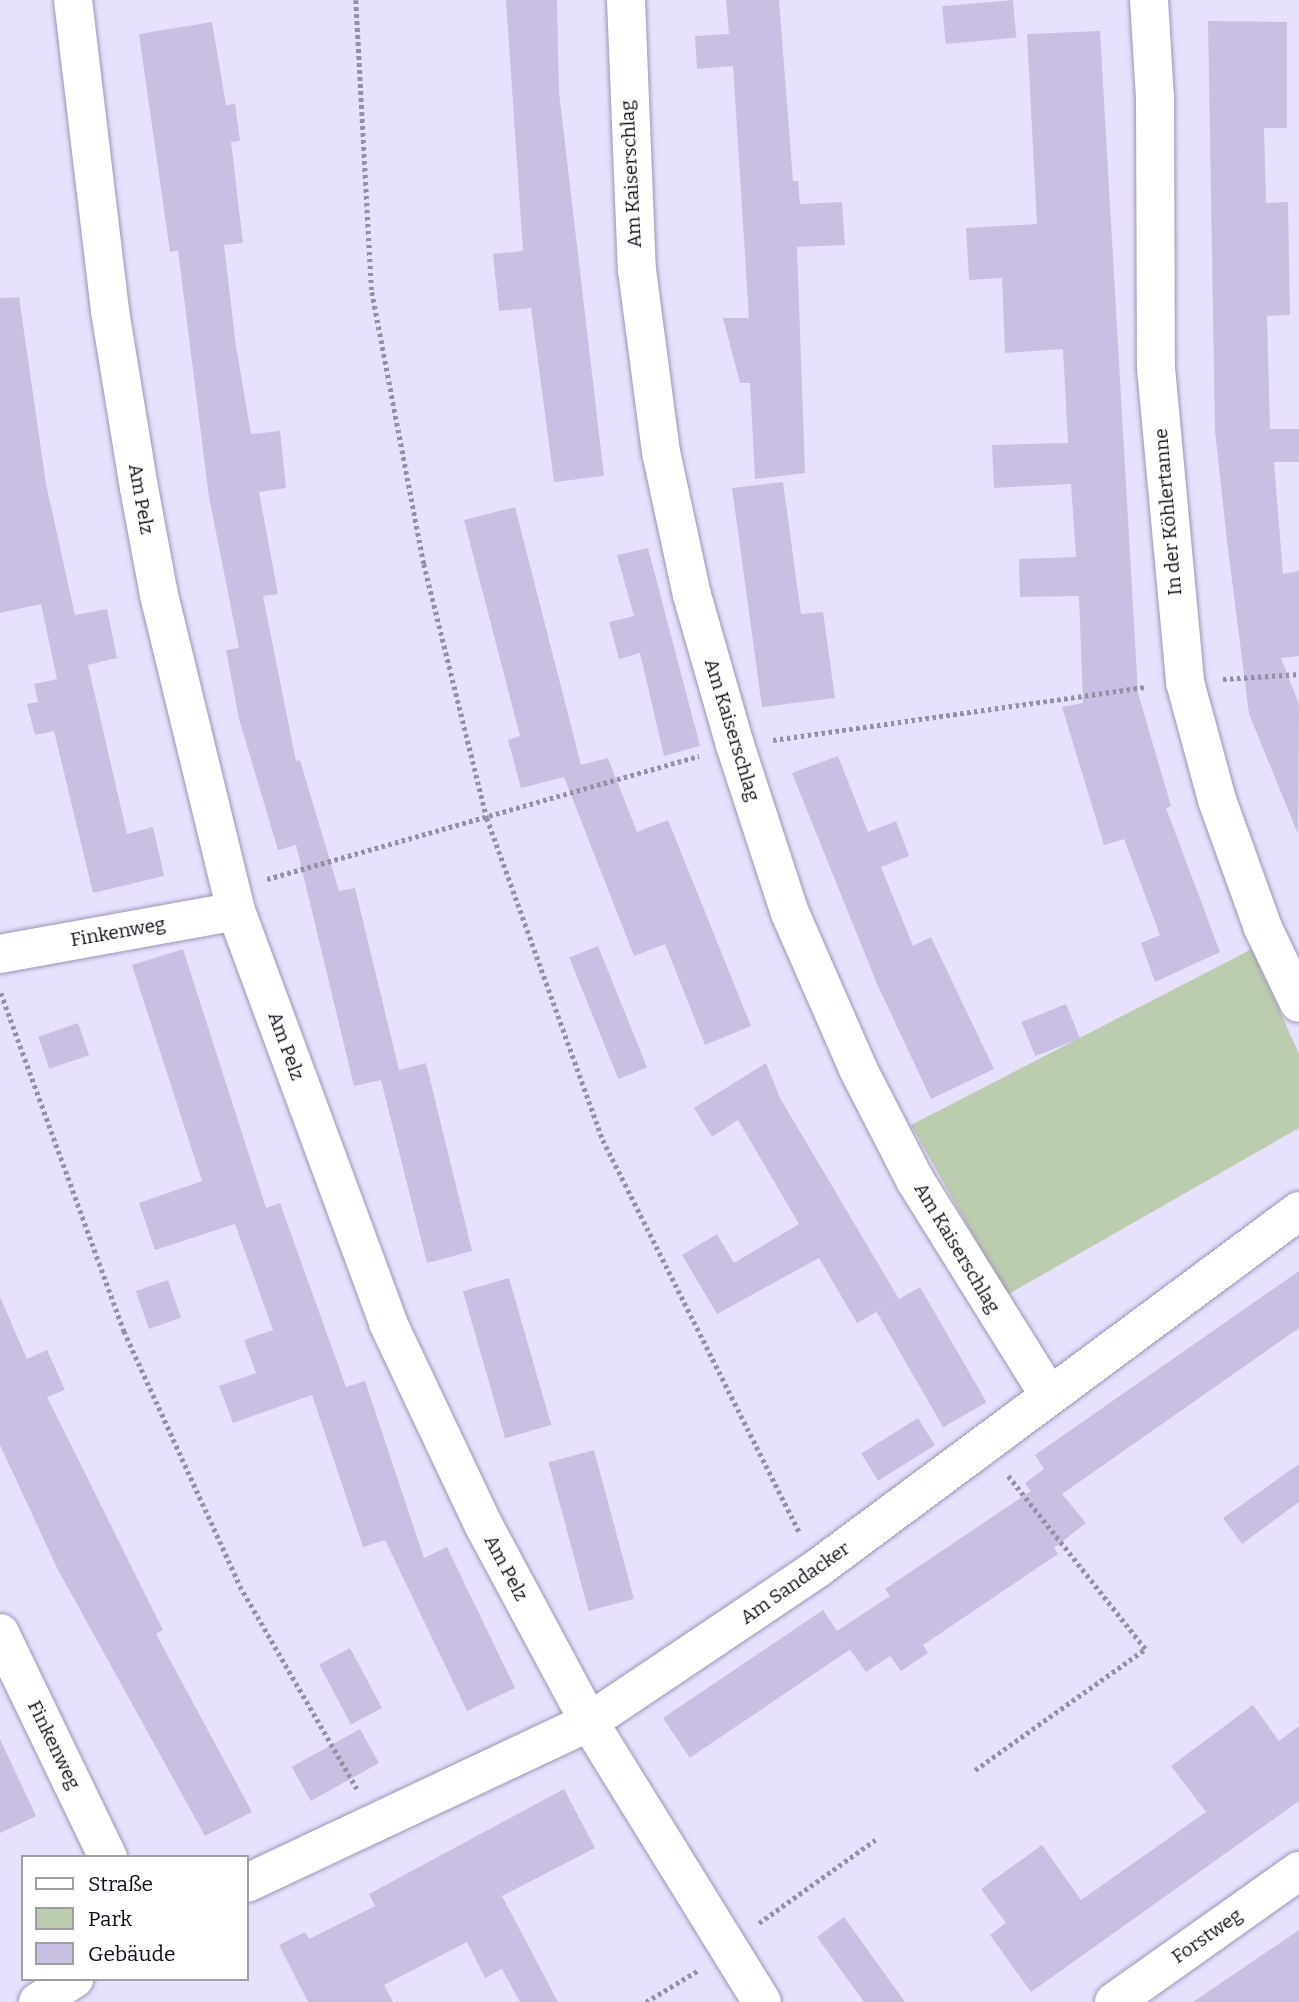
<!DOCTYPE html>
<meta charset="utf-8">
<style>
body{margin:0}
#map{position:relative;width:1299px;height:2002px;overflow:hidden;background:#e8e1fe;font-family:Bitter,serif}
div>[style]{position:absolute}
[style*='--x']{left:calc(var(--x)*1px);top:calc(var(--y)*1px);width:calc(var(--w)*1px);rotate:calc(var(--a)*1deg)}
.green>*{inset:0;background:#bcccaf}
.building>*{inset:0;background:#c8bfe2;transform-origin:0 0}
.path>*{height:4.5px;margin-top:-2.25px;transform-origin:0;background:repeating-linear-gradient(90deg,#948fa5 0 3.5px,transparent 0 7px)}
.roads{filter:drop-shadow(0 0 2px #9c94b5) drop-shadow(0 0 2px #9c94b5)}
.minor>*{height:38px;margin:-19px;padding:0 19px;transform-origin:19px;border-radius:19px;background:#fff}
span{translate:-50% -50%;white-space:nowrap;text-align:center;line-height:1.15;-webkit-text-stroke:6px #fff;paint-order:stroke}
.street-label{font-size:19px;color:#100d18}
.legend{position:absolute;left:21px;top:1855px;width:228px;height:126px;box-sizing:border-box;background:#fff;border:2px solid #9f9ea3;margin:0;padding:9px 12px;list-style:none;font-size:21px;color:#100d18}
.legend li{display:flex;align-items:center;gap:14px;height:35px}
.legend b{width:35px;border:2px solid #9f9ea3}
</style>
<div id="map">
<div class="green">
<div style="clip-path:polygon(1252px 949px,1299px 1054px,1299px 1128px,1007px 1295px,911px 1125px)"></div>
</div>
<div class="building">
<div style="clip-path:polygon(506px 0,557px 0,559px 92px,604px 476px,554px 482px,531px 308px,499px 311px,493px 254px,523px 251px)"></div>
<div style="clip-path:polygon(726px 0,779px 0,793px 181px,798px 181px,800px 204px,842px 202px,845px 245px,797px 247px,805px 473px,755px 479px,750px 383px,740px 383px,723px 318px,749px 318px,733px 66px,697px 69px,695px 36px,729px 34px)"></div>
<div style="left:1013px;top:0;width:38px;height:71px;rotate:85deg"></div>
<div style="clip-path:polygon(1208px 21px,1287px 22px,1287px 128px,1264px 128px,1265px 166px,1266px 203px,1288px 202px,1290px 315px,1267px 316px,1270px 429px,1299px 429px,1299px 462px,1274px 462px,1283px 574px,1299px 571px,1299px 656px,1281px 658px,1299px 704px,1298px 834px,1249px 714px,1227px 541px,1215px 431px)"></div>
<div style="clip-path:polygon(212px 22px,226px 105px,235px 104px,240px 141px,231px 142px,243px 243px,224px 245px,236px 346px,251px 434px,280px 431px,286px 488px,259px 492px,278px 594px,263px 596px,296px 761px,300px 760px,339px 891px,355px 888px,399px 1070px,426px 1063px,472px 1251px,427px 1263px,381px 1080px,354px 1086px,296px 845px,278px 850px,239px 719px,226px 650px,239px 648px,209px 497px,178px 250px,170px 252px,139px 34px)"></div>
<div style="clip-path:polygon(1100px 31px,1138px 693px,1171px 806px,1166px 808px,1220px 952px,1155px 982px,1141px 943px,1160px 935px,1124px 839px,1104px 845px,1062px 707px,1083px 703px,1079px 596px,1020px 597px,1019px 559px,1076px 557px,1071px 484px,994px 488px,992px 445px,1068px 443px,1063px 349px,1005px 353px,1002px 278px,969px 280px,966px 228px,1037px 224px,1027px 34px)"></div>
<div style="clip-path:polygon(19px 297px,46px 484px,75px 615px,107px 609px,117px 658px,88px 665px,127px 834px,153px 827px,164px 876px,93px 893px,54px 731px,35px 735px,27px 704px,38px 702px,34px 684px,57px 679px,41px 604px,0 613px,0 298px)"></div>
<div style="clip-path:polygon(783px 482px,801px 614px,823px 612px,835px 698px,762px 707px,732px 488px)"></div>
<div style="clip-path:polygon(515px 507px,581px 765px,608px 758px,637px 832px,668px 820px,751px 1026px,705px 1045px,665px 944px,634px 956px,564px 777px,521px 788px,508px 740px,520px 736px,464px 520px)"></div>
<div style="clip-path:polygon(648px 548px,700px 746px,664px 756px,640px 653px,619px 659px,609px 622px,634px 616px,617px 555px)"></div>
<div style="clip-path:polygon(838px 756px,868px 832px,896px 821px,909px 856px,881px 867px,913px 946px,931px 937px,994px 1069px,931px 1099px,877px 984px,792px 773px)"></div>
<div style="left:598px;top:946px;width:131px;height:31px;rotate:68deg"></div>
<div style="clip-path:polygon(183px 949px,266px 1208px,280px 1203px,346px 1387px,365px 1381px,424px 1558px,447px 1547px,515px 1688px,467px 1711px,385px 1540px,363px 1547px,312px 1395px,233px 1423px,219px 1386px,256px 1373px,244px 1340px,273px 1330px,235px 1224px,155px 1250px,139px 1203px,202px 1181px,132px 965px)"></div>
<div style="left:1066px;top:1004px;width:37px;height:48px;rotate:68deg"></div>
<div style="left:78px;top:1023px;width:34px;height:42px;rotate:71deg"></div>
<div style="clip-path:polygon(766px 1063px,780px 1098px,899px 1299px,857px 1323px,819px 1258px,717px 1314px,682px 1255px,717px 1234px,734px 1263px,799px 1224px,738px 1120px,712px 1137px,694px 1108px)"></div>
<div style="clip-path:polygon(1299px 1271px,1299px 1328px,1062px 1494px,1086px 1523px,1054px 1548px,1058px 1554px,923px 1645px,928px 1653px,901px 1671px,890px 1656px,866px 1672px,837px 1631px,890px 1596px,885px 1589px,1031px 1491px,1025px 1483px,1044px 1469px,1035px 1455px)"></div>
<div style="left:509px;top:1278px;width:153px;height:48px;rotate:74deg"></div>
<div style="left:168px;top:1280px;width:40px;height:34px;rotate:71deg"></div>
<div style="left:920px;top:1287px;width:133px;height:50px;rotate:60deg"></div>
<div style="clip-path:polygon(0 1297px,27px 1359px,47px 1350px,65px 1390px,47px 1397px,163px 1630px,156px 1634px,252px 1812px,205px 1836px,57px 1568px,0 1445px)"></div>
<div style="left:918px;top:1418px;width:32px;height:67px;rotate:58deg"></div>
<div style="left:594px;top:1450px;width:154px;height:47px;rotate:75deg"></div>
<div style="clip-path:polygon(1299px 1464px,1299px 1502px,1242px 1544px,1223px 1518px)"></div>
<div style="left:823px;top:1610px;width:48px;height:193px;rotate:56deg"></div>
<div style="left:350px;top:1648px;width:68px;height:35px;rotate:62deg"></div>
<div style="clip-path:polygon(1253px 1705px,1279px 1741px,1299px 1726px,1299px 1801px,1031px 1992px,990px 1935px,1006px 1923px,981px 1889px,1042px 1845px,1081px 1900px,1206px 1812px,1171px 1766px)"></div>
<div style="left:360px;top:1729px;width:39px;height:78px;rotate:61deg"></div>
<div style="clip-path:polygon(0 1739px,36px 1816px,0 1833px)"></div>
<div style="clip-path:polygon(564px 1789px,595px 1848px,502px 1896px,558px 2002px,520px 2002px,502px 1969px,485px 1978px,467px 1942px,384px 1985px,393px 2002px,308px 2002px,279px 1945px,305px 1932px,309px 1939px,375px 1906px,369px 1894px)"></div>
<div style="clip-path:polygon(844px 1917px,905px 2002px,864px 2002px,817px 1937px)"></div>
<div style="clip-path:polygon(1299px 1930px,1299px 2002px,1193px 2002px)"></div>
</div>
<div class="path">
<div style="--x:356;--y:0;--w:292;--a:86.9"></div>
<div style="--x:372;--y:292;--w:277;--a:79.2"></div>
<div style="--x:424;--y:564;--w:262;--a:76.1"></div>
<div style="--x:487;--y:818;--w:342;--a:70.2"></div>
<div style="--x:603;--y:1140;--w:440;--a:63.4"></div>
<div style="--x:1223;--y:679;--w:76;--a:-3.8"></div>
<div style="--x:773;--y:740;--w:376;--a:-8.1"></div>
<div style="--x:267;--y:879;--w:449;--a:-15.9"></div>
<div style="--x:1;--y:993;--w:360;--a:70"></div>
<div style="--x:124;--y:1331;--w:280;--a:65.5"></div>
<div style="--x:240;--y:1586;--w:234;--a:60"></div>
<div style="--x:975;--y:1770;--w:209;--a:-35.4"></div>
<div style="--x:1145;--y:1649;--w:221;--a:-128.4"></div>
<div style="--x:759;--y:1923;--w:143;--a:-35.6"></div>
<div style="--x:646;--y:2002;--w:60;--a:-31.3"></div>
</div>
<div class="roads">
<div class="minor">
<div style="--x:73;--y:0;--w:313;--a:83.2"></div>
<div style="--x:110;--y:311;--w:179;--a:80.7"></div>
<div style="--x:139;--y:488;--w:109;--a:79.4"></div>
<div style="--x:159;--y:595;--w:325;--a:76.3"></div>
<div style="--x:236;--y:911;--w:439;--a:69.7"></div>
<div style="--x:388;--y:1323;--w:225;--a:64.7"></div>
<div style="--x:484;--y:1526;--w:222;--a:61.8"></div>
<div style="--x:589;--y:1722;--w:329;--a:58.3"></div>
<div style="--x:626;--y:0;--w:270;--a:87.7"></div>
<div style="--x:637;--y:270;--w:184;--a:82.5"></div>
<div style="--x:661;--y:452;--w:146;--a:77.8"></div>
<div style="--x:692;--y:595;--w:156;--a:74"></div>
<div style="--x:735;--y:745;--w:177;--a:71.9"></div>
<div style="--x:790;--y:913;--w:170;--a:66.4"></div>
<div style="--x:858;--y:1069;--w:125;--a:62.8"></div>
<div style="--x:915;--y:1180;--w:253;--a:58.1"></div>
<div style="--x:1149;--y:0;--w:97;--a:86.5"></div>
<div style="--x:1155;--y:97;--w:271;--a:89.8"></div>
<div style="--x:1156;--y:368;--w:315;--a:84.7"></div>
<div style="--x:1185;--y:682;--w:122;--a:74.8"></div>
<div style="--x:1217;--y:800;--w:136;--a:70.2"></div>
<div style="--x:1263;--y:928;--w:83;--a:64.4"></div>
<div style="--x:0;--y:954;--w:240;--a:-10.3"></div>
<div style="--x:0;--y:1633;--w:249;--a:64.3"></div>
<div style="--x:247;--y:1883;--w:378;--a:-25.2"></div>
<div style="--x:589;--y:1722;--w:276;--a:-33.9"></div>
<div style="--x:818;--y:1568;--w:599;--a:-36.58"></div>
<div style="--x:38;--y:2002;--w:43;--a:-32.6"></div>
<div style="--x:1114;--y:2002;--w:227;--a:-35.3"></div>
</div>
</div>
<div class="street-label">
<span style="left:631px;top:174px;rotate:-93deg">Am Kaiserschlag</span>
<span style="left:141px;top:499px;rotate:80deg">Am Pelz</span>
<span style="left:1168px;top:512px;rotate:-95deg">In der Köhlertanne</span>
<span style="left:732px;top:730px;rotate:73deg">Am Kaiserschlag</span>
<span style="left:118px;top:932px;rotate:-10deg">Finkenweg</span>
<span style="left:286px;top:1046px;rotate:70deg">Am Pelz</span>
<span style="left:957px;top:1248px;rotate:59deg">Am Kaiserschlag</span>
<span style="left:506px;top:1568px;rotate:62deg">Am Pelz</span>
<span style="left:795px;top:1583px;rotate:-35deg">Am Sandacker</span>
<span style="left:54px;top:1745px;rotate:64deg">Finkenweg</span>
<span style="left:1207px;top:1936px;rotate:-35deg">Forstweg</span>
</div>
<ul class="legend">
<li><b style="height:9px;background:#fff"></b>Straße</li>
<li><b style="height:19px;background:#bcccaf"></b>Park</li>
<li><b style="height:19px;background:#c8bfe2"></b>Gebäude</li>
</ul>
</div>
